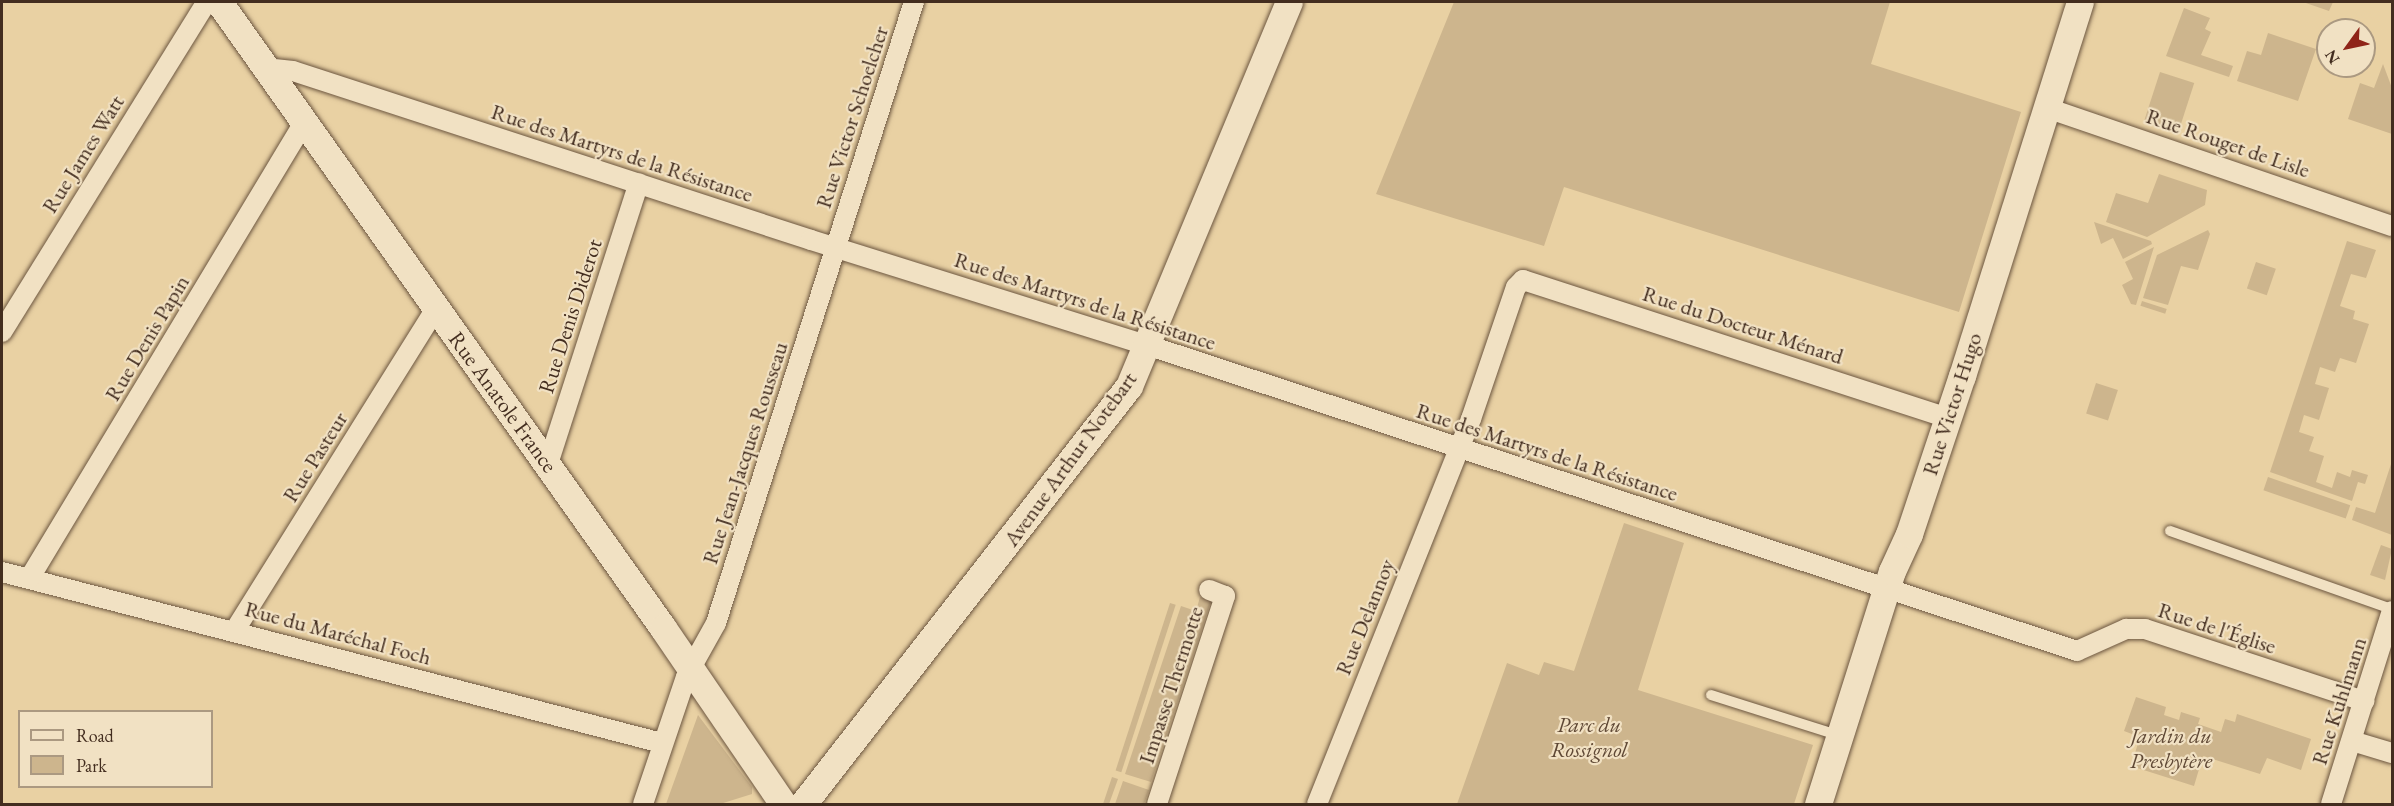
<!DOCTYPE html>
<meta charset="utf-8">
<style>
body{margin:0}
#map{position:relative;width:2394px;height:806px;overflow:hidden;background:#e9d1a3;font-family:"EB Garamond",serif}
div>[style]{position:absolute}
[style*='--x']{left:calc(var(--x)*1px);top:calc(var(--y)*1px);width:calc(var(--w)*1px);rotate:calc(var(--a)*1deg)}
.green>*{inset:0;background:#cdb58d;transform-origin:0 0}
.roads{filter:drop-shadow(0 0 2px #6c5640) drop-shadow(0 0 2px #6c5640)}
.lane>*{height:10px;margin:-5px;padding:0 5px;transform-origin:5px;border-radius:5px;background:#f1e1c3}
.street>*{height:20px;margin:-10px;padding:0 10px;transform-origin:10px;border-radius:10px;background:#f1e1c3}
.secondary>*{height:27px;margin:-13.5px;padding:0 13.5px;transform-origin:13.5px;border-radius:13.5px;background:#f1e1c3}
span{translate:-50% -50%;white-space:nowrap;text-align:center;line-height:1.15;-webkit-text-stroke:4.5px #f1e1c3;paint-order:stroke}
.street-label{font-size:22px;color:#432d1f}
.park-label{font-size:22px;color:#5f4835;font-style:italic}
.frame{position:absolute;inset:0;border:3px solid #432d1f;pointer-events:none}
.legend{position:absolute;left:18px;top:710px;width:195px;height:78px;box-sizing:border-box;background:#f1e1c3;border:2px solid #ab9981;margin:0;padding:8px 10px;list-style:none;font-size:18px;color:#432d1f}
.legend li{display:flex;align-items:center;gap:12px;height:30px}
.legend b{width:30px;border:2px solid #ab9981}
.north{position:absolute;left:2316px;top:18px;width:60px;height:60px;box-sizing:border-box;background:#f1e1c3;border:2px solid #ab9981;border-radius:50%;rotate:237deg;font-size:16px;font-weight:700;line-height:24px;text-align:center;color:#432d1f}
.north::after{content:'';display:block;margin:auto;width:21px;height:27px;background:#8f2418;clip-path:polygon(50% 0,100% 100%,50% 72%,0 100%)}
</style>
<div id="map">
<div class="green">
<div style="clip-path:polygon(1454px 2px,1890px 2px,1871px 64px,2021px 112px,1959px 312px,1564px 187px,1544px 246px,1376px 194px)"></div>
<div style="clip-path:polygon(2303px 2px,2333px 2px,2329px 11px)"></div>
<div style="clip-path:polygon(2184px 8px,2210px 18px,2205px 29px,2211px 32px,2201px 55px,2233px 66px,2229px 77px,2166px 56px)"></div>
<div style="clip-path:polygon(2268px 33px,2316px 49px,2298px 101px,2237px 81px,2247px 51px,2261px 55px)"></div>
<div style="clip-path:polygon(2383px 64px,2392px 88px,2392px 134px,2348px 119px,2360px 83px,2374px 88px)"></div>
<div style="left:2160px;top:72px;width:36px;height:53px;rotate:18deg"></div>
<div style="clip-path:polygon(2159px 174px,2207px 190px,2205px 205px,2147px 237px,2106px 222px,2116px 193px,2148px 203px)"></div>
<div style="clip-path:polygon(2094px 222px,2151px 241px,2152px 244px,2123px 259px,2113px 238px,2101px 244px)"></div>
<div style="clip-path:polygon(2208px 230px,2210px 234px,2198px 270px,2181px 266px,2168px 305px,2143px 298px,2157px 255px)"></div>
<div style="clip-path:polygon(2347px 241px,2376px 250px,2366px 278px,2351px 274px,2340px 306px,2355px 311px,2353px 319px,2369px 324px,2356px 363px,2340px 358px,2335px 372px,2320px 367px,2315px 384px,2329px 388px,2319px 420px,2304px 415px,2299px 432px,2314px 437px,2309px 451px,2324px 456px,2316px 482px,2332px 488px,2337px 472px,2350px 477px,2352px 470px,2368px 475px,2365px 484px,2358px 482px,2352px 501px,2270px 472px)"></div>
<div style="clip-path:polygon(2154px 247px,2136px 305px,2131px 304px,2122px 285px,2133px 279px,2125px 262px)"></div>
<div style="left:2256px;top:262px;width:21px;height:28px;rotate:19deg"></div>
<div style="left:2142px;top:301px;width:26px;height:5px;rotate:18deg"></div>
<div style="left:2096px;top:383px;width:23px;height:32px;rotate:18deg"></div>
<div style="clip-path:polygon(2392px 461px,2392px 535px,2352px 520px,2356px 507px,2375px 513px)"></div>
<div style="left:2268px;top:477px;width:87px;height:14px;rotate:19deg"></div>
<div style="clip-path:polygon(1624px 523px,1684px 543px,1638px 690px,1813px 745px,1794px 804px,1457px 804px,1507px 663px,1539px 675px,1544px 662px,1574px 671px)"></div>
<div style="clip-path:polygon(2381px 545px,2392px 549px,2385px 580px,2370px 575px)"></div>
<div style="clip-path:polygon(1200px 597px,1211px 601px,1151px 782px,1125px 774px,1181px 606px,1196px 611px)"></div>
<div style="left:1170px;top:603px;width:6px;height:176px;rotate:18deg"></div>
<div style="clip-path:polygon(2136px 697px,2166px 707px,2164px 715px,2179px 720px,2181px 712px,2200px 718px,2198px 724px,2221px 732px,2225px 719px,2235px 722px,2237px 714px,2311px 739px,2301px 770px,2267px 758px,2260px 774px,2203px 756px,2194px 786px,2131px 766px,2140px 737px,2124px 731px)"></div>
<div style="clip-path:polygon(698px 715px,752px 787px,752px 794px,720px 804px,666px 804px)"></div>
<div style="clip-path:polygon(1112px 777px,1118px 779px,1109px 804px,1103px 804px)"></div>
<div style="clip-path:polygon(1123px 781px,1149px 790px,1144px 804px,1115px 804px)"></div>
</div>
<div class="roads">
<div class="lane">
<div style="--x:2170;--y:531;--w:235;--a:19.4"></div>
<div style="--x:1711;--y:695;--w:135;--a:17.6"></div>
</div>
<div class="street">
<div style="--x:265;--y:68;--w:28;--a:6"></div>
<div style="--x:293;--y:71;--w:545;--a:18.07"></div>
<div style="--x:811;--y:240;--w:352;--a:17.4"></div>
<div style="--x:1147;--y:345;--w:979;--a:18.21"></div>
<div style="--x:2077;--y:651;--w:54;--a:-24.2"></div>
<div style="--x:2126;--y:629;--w:19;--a:0"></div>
<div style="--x:2145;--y:629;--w:231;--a:18.2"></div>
<div style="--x:2047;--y:108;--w:365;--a:18.9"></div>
<div style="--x:2;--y:332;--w:388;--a:-58.2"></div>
<div style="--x:548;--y:464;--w:295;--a:-72.1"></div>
<div style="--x:2;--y:572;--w:682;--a:14.53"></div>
<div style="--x:29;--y:579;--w:535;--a:-58.93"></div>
<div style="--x:235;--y:630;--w:380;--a:-58"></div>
<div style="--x:2352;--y:741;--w:42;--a:16.7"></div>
<div style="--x:643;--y:804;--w:134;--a:-71.3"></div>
<div style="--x:686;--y:677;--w:62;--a:-60.9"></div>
<div style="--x:716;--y:623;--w:652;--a:-72.32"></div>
<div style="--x:1157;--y:804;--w:219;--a:-71.9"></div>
<div style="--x:1225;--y:596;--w:17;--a:-159"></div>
<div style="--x:1317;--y:804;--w:415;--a:-68.2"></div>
<div style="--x:1471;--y:419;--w:139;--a:-71.2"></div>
<div style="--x:1516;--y:287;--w:10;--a:-45"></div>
<div style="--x:1523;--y:280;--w:446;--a:18"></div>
<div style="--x:2331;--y:804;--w:202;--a:-72.5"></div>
</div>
<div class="secondary">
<div style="--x:219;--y:2;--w:767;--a:54.65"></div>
<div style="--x:663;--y:628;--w:213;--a:55.7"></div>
<div style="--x:803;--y:804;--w:530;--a:-52.05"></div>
<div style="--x:1129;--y:386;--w:416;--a:-67.4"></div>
<div style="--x:1818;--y:804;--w:244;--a:-72.4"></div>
<div style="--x:1892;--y:571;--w:41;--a:-65.3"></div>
<div style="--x:1909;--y:534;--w:167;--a:-71.5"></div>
<div style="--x:1962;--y:376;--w:392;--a:-72.5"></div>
</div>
</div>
<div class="street-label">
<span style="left:852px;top:117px;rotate:-72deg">Rue Victor Schoelcher</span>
<span style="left:2228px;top:143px;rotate:19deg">Rue Rouget de Lisle</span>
<span style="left:622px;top:153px;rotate:18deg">Rue des Martyrs de la Résistance</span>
<span style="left:83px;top:154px;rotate:-58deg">Rue James Watt</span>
<span style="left:1085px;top:301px;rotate:18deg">Rue des Martyrs de la Résistance</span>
<span style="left:570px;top:316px;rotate:-72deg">Rue Denis Diderot</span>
<span style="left:1743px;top:325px;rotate:18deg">Rue du Docteur Ménard</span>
<span style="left:147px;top:338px;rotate:-59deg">Rue Denis Papin</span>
<span style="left:503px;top:402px;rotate:54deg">Rue Anatole France</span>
<span style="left:1952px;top:404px;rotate:-72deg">Rue Victor Hugo</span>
<span style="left:1547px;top:452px;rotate:18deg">Rue des Martyrs de la Résistance</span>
<span style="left:745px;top:453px;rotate:-72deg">Rue Jean-Jacques Rousseau</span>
<span style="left:315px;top:457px;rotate:-58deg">Rue Pasteur</span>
<span style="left:1070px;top:459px;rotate:-54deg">Avenue Arthur Notebart</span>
<span style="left:1365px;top:617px;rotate:-68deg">Rue Delannoy</span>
<span style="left:2217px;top:628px;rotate:18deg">Rue de l'Église</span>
<span style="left:338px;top:633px;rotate:15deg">Rue du Maréchal Foch</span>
<span style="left:1171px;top:685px;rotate:-72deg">Impasse Thermotte</span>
<span style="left:2339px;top:701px;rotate:-72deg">Rue Kuhlmann</span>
</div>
<div class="park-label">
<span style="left:1589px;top:737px">Parc du<br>Rossignol</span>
<span style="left:2171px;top:748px">Jardin du<br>Presbytère</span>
</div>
<div class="frame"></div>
<ul class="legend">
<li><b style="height:8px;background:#f1e1c3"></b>Road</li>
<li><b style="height:16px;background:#cdb58d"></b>Park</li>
</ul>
<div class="north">N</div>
</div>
